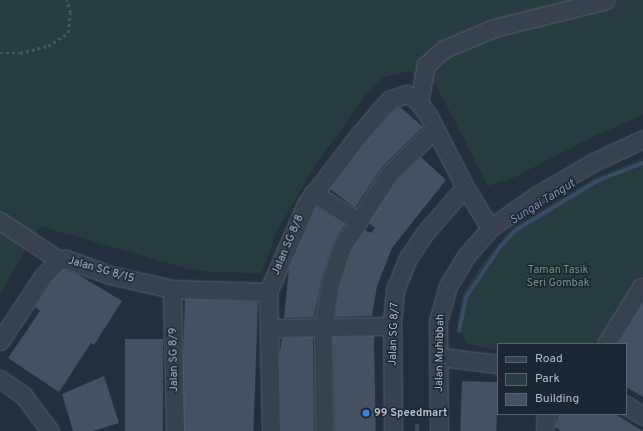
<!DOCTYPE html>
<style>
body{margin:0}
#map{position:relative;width:643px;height:431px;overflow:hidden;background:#242f3e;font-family:Overpass,sans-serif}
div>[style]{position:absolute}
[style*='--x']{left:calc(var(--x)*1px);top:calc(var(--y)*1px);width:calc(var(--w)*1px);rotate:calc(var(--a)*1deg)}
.green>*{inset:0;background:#263c3f}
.stream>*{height:4px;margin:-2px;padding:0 2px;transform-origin:2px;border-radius:2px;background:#394c67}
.building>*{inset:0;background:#455162;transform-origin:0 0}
.path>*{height:2.5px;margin-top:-1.25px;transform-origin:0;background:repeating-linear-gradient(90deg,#44595c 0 3px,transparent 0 6px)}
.roads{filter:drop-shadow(0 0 1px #565f6c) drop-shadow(0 0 1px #565f6c)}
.minor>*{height:17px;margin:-8.5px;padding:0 8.5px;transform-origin:8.5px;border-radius:8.5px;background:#38414e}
.dots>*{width:11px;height:11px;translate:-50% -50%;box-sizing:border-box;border:2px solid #1d2633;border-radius:50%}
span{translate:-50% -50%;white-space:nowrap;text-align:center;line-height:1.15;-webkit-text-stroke:3px #1d2633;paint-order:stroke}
.street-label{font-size:11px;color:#b4bcc9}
.park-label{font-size:11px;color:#6b9a76}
.poi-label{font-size:11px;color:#b4bcc9;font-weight:700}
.left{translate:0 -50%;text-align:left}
.water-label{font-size:12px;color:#7c92b1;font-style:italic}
.legend{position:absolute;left:497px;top:343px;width:130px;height:72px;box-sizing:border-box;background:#1d2633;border:1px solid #59626f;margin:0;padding:5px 7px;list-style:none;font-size:12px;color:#b4bcc9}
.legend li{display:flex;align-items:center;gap:8px;height:20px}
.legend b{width:20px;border:1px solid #59626f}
</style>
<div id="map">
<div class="green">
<div style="clip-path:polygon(0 0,643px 0,643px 115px,590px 138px,515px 177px,488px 186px,436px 85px,407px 71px,384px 77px,364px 97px,313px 169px,276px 233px,262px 273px,212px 272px,188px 269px,40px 226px,0 294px)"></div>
<div style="clip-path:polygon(643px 158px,643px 278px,639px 275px,596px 344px,498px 344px,498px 350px,467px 344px,457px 325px,463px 294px,482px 264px,512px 228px,595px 178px)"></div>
</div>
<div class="stream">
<div style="--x:459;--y:331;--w:35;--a:-78"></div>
<div style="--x:466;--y:297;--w:60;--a:-55.8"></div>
<div style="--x:500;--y:247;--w:23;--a:-47"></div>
<div style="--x:516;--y:230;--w:95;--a:-31.2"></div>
<div style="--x:597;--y:181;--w:49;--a:-21.4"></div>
<div style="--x:417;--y:426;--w:5;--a:90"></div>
</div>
<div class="building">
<div style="clip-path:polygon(400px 107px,423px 127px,382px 167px,355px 208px,330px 189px,366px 142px,395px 109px)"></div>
<div style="clip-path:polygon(421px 157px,446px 180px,392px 248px,377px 286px,372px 316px,335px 317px,340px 285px,351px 251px,365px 230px,371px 233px,375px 228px,369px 223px,397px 180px)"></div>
<div style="clip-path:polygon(316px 207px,345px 224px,333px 244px,321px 280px,314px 317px,284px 318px,289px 268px)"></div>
<div style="clip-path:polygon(64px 269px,79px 275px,122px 301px,94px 345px,91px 343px,59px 392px,8px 358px,40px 311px,35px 307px,51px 282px)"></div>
<div style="left:185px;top:299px;width:73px;height:132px;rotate:2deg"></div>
<div style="clip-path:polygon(643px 303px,643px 397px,626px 387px,626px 344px,618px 344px)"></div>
<div style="left:374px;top:336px;width:95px;height:41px;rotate:89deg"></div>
<div style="clip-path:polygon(313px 337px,314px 431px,281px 431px,279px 357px,282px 338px)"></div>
<div style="left:125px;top:339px;width:38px;height:92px"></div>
<div style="clip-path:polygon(104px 376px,119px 423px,93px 431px,73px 431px,62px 394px)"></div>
<div style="left:462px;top:381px;width:36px;height:50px;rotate:2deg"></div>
<div style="clip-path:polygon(558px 414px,615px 414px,643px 431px,561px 431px,555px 427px)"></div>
</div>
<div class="path">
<div style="--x:0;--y:53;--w:20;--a:0"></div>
<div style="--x:20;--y:53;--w:29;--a:-14"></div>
<div style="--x:48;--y:46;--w:24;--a:-33"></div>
<div style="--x:68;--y:33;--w:20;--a:-84"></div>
<div style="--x:70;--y:13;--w:13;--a:-103"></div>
</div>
<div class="roads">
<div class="minor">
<div style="--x:419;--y:103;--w:39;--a:-80"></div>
<div style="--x:426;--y:65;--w:24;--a:-42"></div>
<div style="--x:444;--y:49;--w:54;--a:-22.8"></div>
<div style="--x:494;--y:28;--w:115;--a:-14"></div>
<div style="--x:313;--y:193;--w:53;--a:31.9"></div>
<div style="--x:0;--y:221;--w:71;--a:33.5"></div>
<div style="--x:172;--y:289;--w:142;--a:88.8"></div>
<div style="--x:269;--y:328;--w:123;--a:-0.9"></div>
<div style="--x:0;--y:341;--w:78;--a:-56.5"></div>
<div style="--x:43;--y:276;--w:23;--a:-45"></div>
<div style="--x:59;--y:260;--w:7;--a:-8"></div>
<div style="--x:66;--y:259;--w:47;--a:20"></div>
<div style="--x:110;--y:275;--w:64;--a:12.7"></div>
<div style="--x:172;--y:289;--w:96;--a:1.8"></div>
<div style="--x:606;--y:344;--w:67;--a:-58.4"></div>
<div style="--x:641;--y:287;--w:2;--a:27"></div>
<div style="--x:440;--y:357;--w:58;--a:6.9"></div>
<div style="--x:0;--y:379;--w:28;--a:35"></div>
<div style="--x:23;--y:395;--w:45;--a:53.1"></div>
<div style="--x:626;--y:405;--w:20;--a:33"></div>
<div style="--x:271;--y:431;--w:139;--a:-91.2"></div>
<div style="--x:268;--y:292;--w:96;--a:-66.6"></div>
<div style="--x:306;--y:204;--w:86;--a:-52.6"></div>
<div style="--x:358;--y:136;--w:48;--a:-49.3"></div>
<div style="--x:389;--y:100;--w:18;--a:-19"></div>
<div style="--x:406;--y:94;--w:11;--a:27"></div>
<div style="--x:416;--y:99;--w:20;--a:53"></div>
<div style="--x:428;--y:115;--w:81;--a:62.8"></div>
<div style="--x:465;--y:187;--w:48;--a:58.6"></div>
<div style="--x:324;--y:431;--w:104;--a:-90.6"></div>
<div style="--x:323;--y:327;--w:45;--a:-81"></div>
<div style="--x:330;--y:283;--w:38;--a:-72"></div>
<div style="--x:342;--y:247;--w:87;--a:-57.2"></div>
<div style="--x:389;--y:174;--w:64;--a:-44.4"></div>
<div style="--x:393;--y:431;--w:110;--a:-90.5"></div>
<div style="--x:392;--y:321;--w:31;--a:-84"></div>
<div style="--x:395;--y:290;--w:35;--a:-68"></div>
<div style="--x:408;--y:258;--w:29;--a:-56"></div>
<div style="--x:424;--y:234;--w:62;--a:-48.9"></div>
<div style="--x:439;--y:431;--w:110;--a:-90.5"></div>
<div style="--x:438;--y:321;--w:36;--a:-74"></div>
<div style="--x:448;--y:286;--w:35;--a:-59"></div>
<div style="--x:466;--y:256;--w:37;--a:-49"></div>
<div style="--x:490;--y:228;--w:57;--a:-35.1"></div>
<div style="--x:537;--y:195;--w:64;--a:-30.2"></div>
<div style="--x:592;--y:163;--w:56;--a:-25.2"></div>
<div style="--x:545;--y:431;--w:17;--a:-87"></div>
</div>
</div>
<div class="dots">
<div style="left:366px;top:413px;background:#3f7fe0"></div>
</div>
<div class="street-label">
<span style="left:288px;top:245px;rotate:-67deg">Jalan SG 8/8</span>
<span style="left:101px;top:270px;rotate:16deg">Jalan SG 8/15</span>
<span style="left:394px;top:334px;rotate:-88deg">Jalan SG 8/7</span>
<span style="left:440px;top:353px;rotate:-89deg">Jalan Muhibbah</span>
<span style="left:174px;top:360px;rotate:-91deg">Jalan SG 8/9</span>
</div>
<div class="park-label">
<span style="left:558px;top:277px">Taman Tasik<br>Seri Gombak</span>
</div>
<div class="poi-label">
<span class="left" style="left:374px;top:413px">99 Speedmart</span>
</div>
<div class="water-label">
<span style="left:543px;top:203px;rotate:-32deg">Sungai Tangut</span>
</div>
<ul class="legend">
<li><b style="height:5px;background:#38414e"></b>Road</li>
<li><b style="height:11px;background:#263c3f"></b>Park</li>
<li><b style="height:11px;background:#455162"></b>Building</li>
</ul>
</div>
